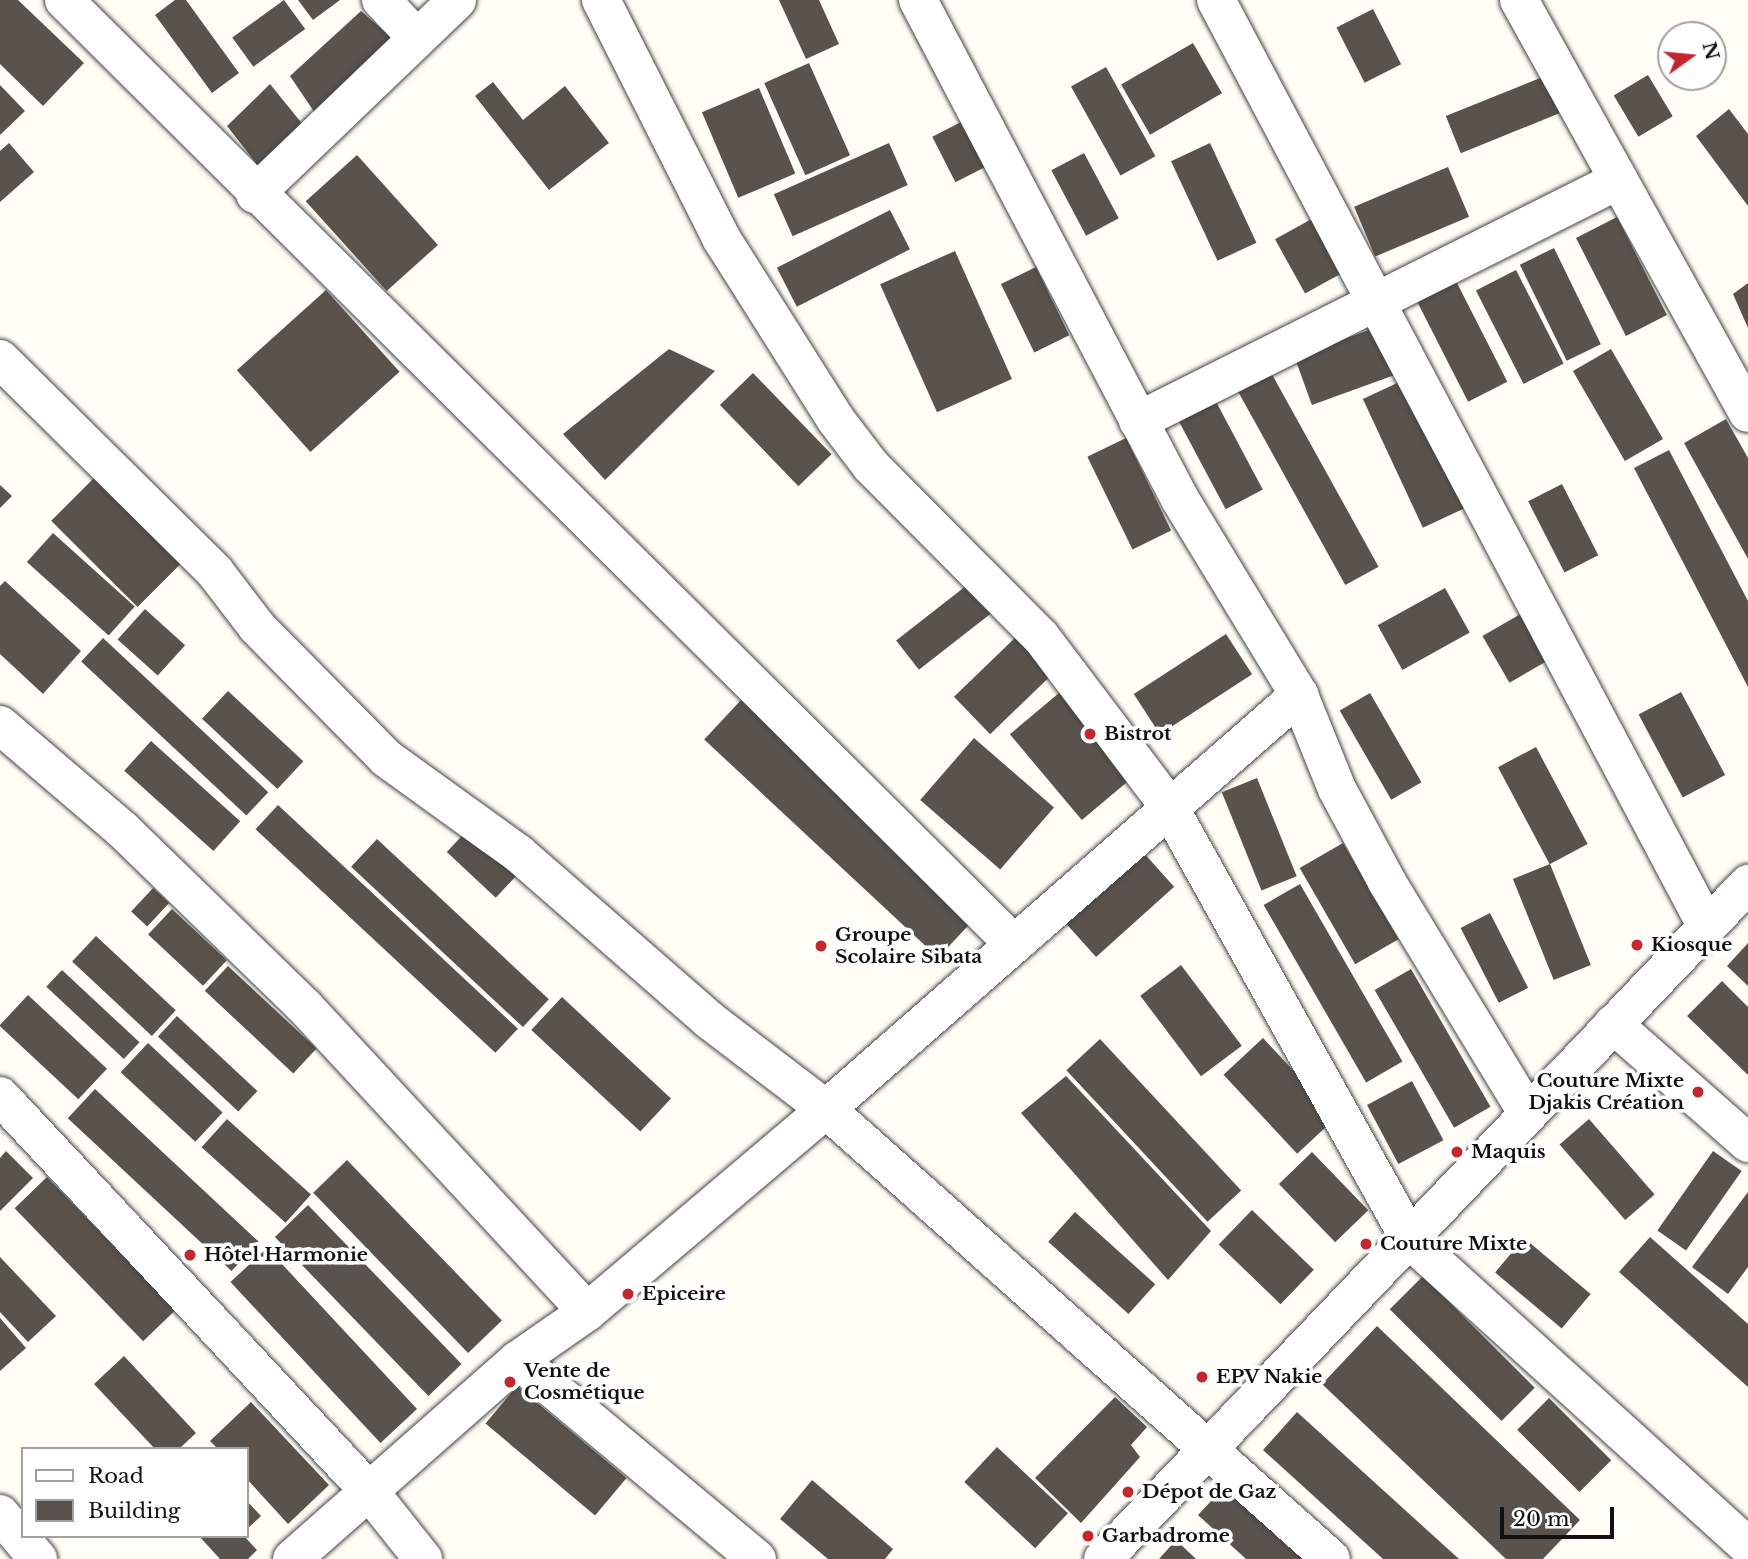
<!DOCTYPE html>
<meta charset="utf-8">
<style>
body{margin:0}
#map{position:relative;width:1748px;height:1559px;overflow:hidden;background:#fffdf5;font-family:"Libre Baskerville",serif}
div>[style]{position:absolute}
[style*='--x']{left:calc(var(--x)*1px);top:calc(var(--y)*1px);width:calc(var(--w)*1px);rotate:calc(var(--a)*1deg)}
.building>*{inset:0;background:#5a524d;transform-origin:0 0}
.roads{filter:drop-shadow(0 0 2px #444) drop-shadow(0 0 2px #444)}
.street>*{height:38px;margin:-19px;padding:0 19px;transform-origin:19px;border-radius:19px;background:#fff}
.dots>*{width:19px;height:19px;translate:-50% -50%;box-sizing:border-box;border:4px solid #fff;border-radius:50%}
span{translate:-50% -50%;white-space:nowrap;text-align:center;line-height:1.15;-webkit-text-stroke:7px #fff;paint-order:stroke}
.poi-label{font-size:19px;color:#111;font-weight:700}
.left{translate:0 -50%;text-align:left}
.right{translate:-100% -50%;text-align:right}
.legend{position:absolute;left:21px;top:1447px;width:228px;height:91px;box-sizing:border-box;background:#fff;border:2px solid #a0a0a0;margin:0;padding:9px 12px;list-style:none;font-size:21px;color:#111}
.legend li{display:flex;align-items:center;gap:14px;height:35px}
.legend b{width:35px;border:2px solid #a0a0a0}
.north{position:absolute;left:1657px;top:21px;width:70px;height:70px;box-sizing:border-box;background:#fff;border:2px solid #a0a0a0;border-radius:50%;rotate:75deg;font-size:19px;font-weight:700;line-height:28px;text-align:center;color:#111}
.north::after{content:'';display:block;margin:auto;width:24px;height:32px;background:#c4262e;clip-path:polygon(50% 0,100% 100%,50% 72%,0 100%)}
.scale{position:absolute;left:1500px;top:1507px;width:114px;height:32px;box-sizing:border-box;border:4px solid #111;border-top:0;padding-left:9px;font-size:21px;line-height:24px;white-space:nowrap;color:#111;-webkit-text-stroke:5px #fff;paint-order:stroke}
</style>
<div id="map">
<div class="building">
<div style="clip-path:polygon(0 0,18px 0,84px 63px,43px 106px,0 64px)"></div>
<div style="clip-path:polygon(175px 0,186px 0,239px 73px,212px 93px,155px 15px)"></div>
<div style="left:284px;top:0;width:36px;height:64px;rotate:54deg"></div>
<div style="clip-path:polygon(298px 0,340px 0,313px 20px)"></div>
<div style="clip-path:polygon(779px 0,819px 0,839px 44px,806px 59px)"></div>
<div style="left:1373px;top:9px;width:62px;height:41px;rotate:63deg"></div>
<div style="clip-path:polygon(361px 11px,393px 39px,317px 116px,290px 76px)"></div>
<div style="left:1193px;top:43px;width:58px;height:83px;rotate:60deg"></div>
<div style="left:809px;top:63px;width:101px;height:49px;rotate:66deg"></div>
<div style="left:1106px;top:67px;width:102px;height:40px;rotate:61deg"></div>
<div style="left:1648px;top:75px;width:48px;height:40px;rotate:59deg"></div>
<div style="left:1545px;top:76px;width:40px;height:107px;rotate:68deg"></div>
<div style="clip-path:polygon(493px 82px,523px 120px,565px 86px,609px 143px,549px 190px,475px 96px)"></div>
<div style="clip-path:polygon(270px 84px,304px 126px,260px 168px,227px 126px)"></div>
<div style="clip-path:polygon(0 85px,25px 111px,0 135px)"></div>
<div style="left:759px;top:88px;width:93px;height:62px;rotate:67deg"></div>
<div style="clip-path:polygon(1729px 109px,1748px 134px,1748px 206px,1696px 136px)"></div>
<div style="left:967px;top:119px;width:51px;height:39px;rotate:63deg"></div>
<div style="clip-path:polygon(9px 143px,34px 172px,0 202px,0 151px)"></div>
<div style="left:889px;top:143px;width:46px;height:126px;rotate:66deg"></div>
<div style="left:1210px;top:143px;width:110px;height:43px;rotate:65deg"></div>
<div style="left:1084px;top:153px;width:74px;height:37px;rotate:62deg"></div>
<div style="left:357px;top:155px;width:121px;height:69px;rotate:48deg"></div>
<div style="left:1448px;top:167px;width:54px;height:102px;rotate:67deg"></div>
<div style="left:890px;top:210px;width:44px;height:127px;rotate:63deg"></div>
<div style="left:1317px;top:216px;width:62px;height:48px;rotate:61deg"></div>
<div style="left:1617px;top:217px;width:110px;height:46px;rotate:63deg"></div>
<div style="left:1554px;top:248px;width:107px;height:38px;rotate:64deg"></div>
<div style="left:955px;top:251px;width:140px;height:82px;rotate:66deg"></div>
<div style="left:1036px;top:267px;width:76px;height:39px;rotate:64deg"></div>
<div style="left:1516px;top:270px;width:105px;height:45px;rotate:63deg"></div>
<div style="left:1456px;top:281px;width:113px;height:44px;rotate:63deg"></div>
<div style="clip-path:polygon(1748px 283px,1748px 328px,1733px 294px)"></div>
<div style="left:326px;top:290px;width:110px;height:120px;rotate:48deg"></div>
<div style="left:1380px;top:326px;width:51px;height:91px;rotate:70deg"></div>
<div style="clip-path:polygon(669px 349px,715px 371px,605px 480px,563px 434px)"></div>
<div style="left:1611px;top:349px;width:104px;height:44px;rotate:60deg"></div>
<div style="left:1269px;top:369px;width:226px;height:38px;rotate:61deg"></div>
<div style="left:753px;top:373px;width:113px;height:46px;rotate:46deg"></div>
<div style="left:1410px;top:377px;width:142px;height:52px;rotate:65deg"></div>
<div style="left:1213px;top:396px;width:106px;height:42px;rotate:62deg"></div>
<div style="clip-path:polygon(1726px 419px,1748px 458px,1748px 559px,1684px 443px)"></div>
<div style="left:1126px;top:438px;width:103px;height:43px;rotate:64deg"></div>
<div style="clip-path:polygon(1669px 450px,1748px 601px,1748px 687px,1634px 468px)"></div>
<div style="left:100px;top:472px;width:122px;height:69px;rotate:45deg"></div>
<div style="left:1562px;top:484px;width:80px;height:38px;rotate:63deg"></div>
<div style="clip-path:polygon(0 485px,12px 496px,0 508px)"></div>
<div style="left:53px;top:533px;width:110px;height:39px;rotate:42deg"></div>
<div style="clip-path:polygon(5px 581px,81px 651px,43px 694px,0 654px,0 586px)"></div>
<div style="left:971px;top:582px;width:37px;height:95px;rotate:52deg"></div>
<div style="left:1445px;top:588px;width:51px;height:77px;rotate:61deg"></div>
<div style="left:145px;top:609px;width:54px;height:41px;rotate:42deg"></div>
<div style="left:1524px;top:612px;width:54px;height:48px;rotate:60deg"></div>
<div style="left:1226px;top:634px;width:48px;height:110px;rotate:57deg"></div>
<div style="left:1018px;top:635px;width:52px;height:89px;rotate:46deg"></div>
<div style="left:103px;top:638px;width:226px;height:32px;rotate:43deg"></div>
<div style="left:1065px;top:688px;width:112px;height:72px;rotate:50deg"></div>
<div style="left:228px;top:691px;width:103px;height:38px;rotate:43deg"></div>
<div style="left:1681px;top:692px;width:94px;height:48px;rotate:62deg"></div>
<div style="left:1370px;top:693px;width:103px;height:35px;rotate:60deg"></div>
<div style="left:741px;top:700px;width:320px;height:54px;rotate:43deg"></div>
<div style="left:974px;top:738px;width:106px;height:82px;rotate:41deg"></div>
<div style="left:151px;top:741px;width:120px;height:40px;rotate:42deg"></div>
<div style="left:1536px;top:747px;width:110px;height:43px;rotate:62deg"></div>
<div style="left:1257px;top:778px;width:106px;height:38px;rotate:68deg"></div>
<div style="left:278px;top:805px;width:328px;height:33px;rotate:43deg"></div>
<div style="left:472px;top:825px;width:67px;height:37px;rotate:43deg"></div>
<div style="left:377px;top:839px;width:235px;height:38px;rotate:43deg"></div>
<div style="left:1343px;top:843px;width:111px;height:50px;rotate:60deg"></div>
<div style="left:1142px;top:851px;width:48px;height:105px;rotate:48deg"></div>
<div style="left:1550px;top:864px;width:109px;height:40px;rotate:68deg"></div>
<div style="left:1300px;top:884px;width:205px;height:42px;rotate:60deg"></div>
<div style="left:153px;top:888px;width:22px;height:32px;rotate:43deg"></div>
<div style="left:172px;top:909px;width:75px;height:35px;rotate:43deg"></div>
<div style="left:1490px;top:913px;width:84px;height:33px;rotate:63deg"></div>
<div style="left:96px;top:936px;width:109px;height:35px;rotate:43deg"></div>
<div style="clip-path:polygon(1748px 943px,1748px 986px,1727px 966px)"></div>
<div style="left:1181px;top:965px;width:101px;height:51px;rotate:53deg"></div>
<div style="left:228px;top:966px;width:121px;height:34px;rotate:43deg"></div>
<div style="left:1411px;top:969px;width:159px;height:42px;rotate:60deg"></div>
<div style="left:62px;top:970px;width:106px;height:23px;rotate:43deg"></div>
<div style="clip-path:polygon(1722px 981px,1748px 1007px,1748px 1075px,1687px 1016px)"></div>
<div style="left:28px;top:995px;width:108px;height:42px;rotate:43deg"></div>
<div style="left:562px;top:997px;width:149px;height:45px;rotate:43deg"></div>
<div style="left:177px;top:1016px;width:110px;height:28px;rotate:43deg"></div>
<div style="left:1263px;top:1038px;width:108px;height:54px;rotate:47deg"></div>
<div style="left:1100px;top:1039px;width:207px;height:46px;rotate:47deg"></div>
<div style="left:148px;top:1043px;width:102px;height:40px;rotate:43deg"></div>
<div style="clip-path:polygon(1066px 1076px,1211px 1231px,1168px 1280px,1021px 1113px)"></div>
<div style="left:1412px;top:1081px;width:67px;height:51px;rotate:62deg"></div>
<div style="left:95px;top:1089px;width:224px;height:40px;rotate:43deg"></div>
<div style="left:227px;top:1119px;width:113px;height:38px;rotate:42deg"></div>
<div style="left:1589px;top:1119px;width:100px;height:39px;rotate:49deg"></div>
<div style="clip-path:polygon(6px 1151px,33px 1178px,0 1211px,0 1158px)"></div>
<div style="left:1713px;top:1151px;width:35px;height:97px;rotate:35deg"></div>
<div style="left:1312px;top:1152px;width:81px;height:46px;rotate:46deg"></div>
<div style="left:347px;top:1160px;width:223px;height:47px;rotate:46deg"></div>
<div style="left:47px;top:1177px;width:185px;height:45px;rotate:46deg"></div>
<div style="clip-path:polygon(1748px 1192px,1748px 1267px,1728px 1294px,1692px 1267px)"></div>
<div style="left:308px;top:1205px;width:221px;height:46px;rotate:46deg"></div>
<div style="left:1252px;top:1210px;width:86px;height:48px;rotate:44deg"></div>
<div style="left:1075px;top:1212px;width:108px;height:40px;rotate:42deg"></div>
<div style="clip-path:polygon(1650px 1237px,1748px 1324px,1748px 1387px,1619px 1272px)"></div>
<div style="left:1524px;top:1238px;width:87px;height:45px;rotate:40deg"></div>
<div style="left:267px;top:1248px;width:220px;height:50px;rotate:47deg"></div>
<div style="clip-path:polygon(0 1257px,56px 1316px,28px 1342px,0 1312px)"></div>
<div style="left:1423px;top:1276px;width:158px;height:47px;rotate:45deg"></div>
<div style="clip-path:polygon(0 1318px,26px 1348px,0 1371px)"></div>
<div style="clip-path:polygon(1377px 1326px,1580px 1520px,1543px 1559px,1506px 1559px,1322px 1384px)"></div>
<div style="clip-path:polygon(124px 1356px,196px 1433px,179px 1449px,155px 1449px,94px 1384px)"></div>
<div style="left:517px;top:1386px;width:143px;height:49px;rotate:40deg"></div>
<div style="clip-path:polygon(1115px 1397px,1147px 1427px,1131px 1445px,1140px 1457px,1081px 1523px,1035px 1478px)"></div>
<div style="left:1549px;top:1398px;width:88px;height:45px;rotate:45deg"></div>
<div style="clip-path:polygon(251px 1402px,329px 1485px,288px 1524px,247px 1479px,247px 1449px,218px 1449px,210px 1441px)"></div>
<div style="clip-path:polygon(1297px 1412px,1459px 1559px,1383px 1559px,1263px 1450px)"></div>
<div style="left:997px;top:1447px;width:97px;height:48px;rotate:43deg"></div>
<div style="clip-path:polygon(812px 1480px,893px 1549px,885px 1559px,828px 1559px,780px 1519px)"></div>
<div style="clip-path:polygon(1227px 1484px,1309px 1559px,1246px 1559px,1198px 1515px)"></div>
<div style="clip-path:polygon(247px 1501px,261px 1516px,247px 1529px)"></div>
<div style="clip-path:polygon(199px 1536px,244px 1536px,257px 1550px,248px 1559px,220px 1559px)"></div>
<div style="clip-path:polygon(1176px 1540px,1196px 1559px,1159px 1559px)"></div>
</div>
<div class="roads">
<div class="street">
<div style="--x:64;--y:0;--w:1338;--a:44.82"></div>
<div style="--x:381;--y:0;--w:52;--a:46.5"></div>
<div style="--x:601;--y:0;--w:267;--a:63.2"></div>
<div style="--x:721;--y:238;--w:215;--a:57.7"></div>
<div style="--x:836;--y:420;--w:58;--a:52.7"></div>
<div style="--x:871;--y:466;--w:241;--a:45.2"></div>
<div style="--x:1041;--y:637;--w:211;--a:52.9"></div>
<div style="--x:1168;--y:805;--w:498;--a:60.9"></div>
<div style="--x:1410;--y:1240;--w:457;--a:42.2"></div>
<div style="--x:918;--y:0;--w:564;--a:62.3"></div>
<div style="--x:1180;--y:499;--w:229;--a:58.7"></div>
<div style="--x:1299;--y:695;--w:101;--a:68"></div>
<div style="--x:1337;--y:789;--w:106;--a:61.7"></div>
<div style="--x:1387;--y:882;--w:271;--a:58.7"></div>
<div style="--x:1216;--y:0;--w:1045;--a:62.09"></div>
<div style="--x:1519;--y:0;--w:472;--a:61"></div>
<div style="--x:255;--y:194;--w:280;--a:-43.8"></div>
<div style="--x:0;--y:359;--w:303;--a:44.7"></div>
<div style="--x:215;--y:572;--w:69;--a:52.6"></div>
<div style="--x:257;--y:627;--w:184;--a:45.4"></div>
<div style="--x:386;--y:758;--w:164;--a:35.8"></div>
<div style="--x:519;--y:854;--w:252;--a:41.1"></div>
<div style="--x:709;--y:1020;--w:147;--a:37.3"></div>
<div style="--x:826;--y:1109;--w:676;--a:41.7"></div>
<div style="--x:1138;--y:421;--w:538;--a:-26.61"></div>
<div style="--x:0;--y:725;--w:162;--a:40.5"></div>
<div style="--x:123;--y:830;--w:254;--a:44.2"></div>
<div style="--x:305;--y:1007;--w:415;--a:47.2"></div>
<div style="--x:1613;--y:1024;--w:180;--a:41.4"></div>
<div style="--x:0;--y:1096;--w:541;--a:46.95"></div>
<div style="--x:369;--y:1491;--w:87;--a:51.5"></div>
<div style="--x:518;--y:1360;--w:311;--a:39.8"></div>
<div style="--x:0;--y:1514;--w:59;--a:49.8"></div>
<div style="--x:292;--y:1559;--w:301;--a:-41.4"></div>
<div style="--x:518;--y:1360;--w:84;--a:-34.8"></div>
<div style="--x:587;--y:1312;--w:314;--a:-40.3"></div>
<div style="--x:826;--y:1109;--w:629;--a:-41.19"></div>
<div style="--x:1103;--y:1559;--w:934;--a:-46.3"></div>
</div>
</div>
<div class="dots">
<div style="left:1090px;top:734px;background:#c4262e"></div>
<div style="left:1637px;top:945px;background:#c4262e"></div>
<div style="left:821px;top:946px;background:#c4262e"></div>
<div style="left:1698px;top:1092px;background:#c4262e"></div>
<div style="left:1457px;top:1152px;background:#c4262e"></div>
<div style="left:1366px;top:1244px;background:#c4262e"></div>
<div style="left:190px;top:1255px;background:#c4262e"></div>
<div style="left:628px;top:1294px;background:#c4262e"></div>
<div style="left:1202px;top:1377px;background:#c4262e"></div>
<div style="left:510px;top:1382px;background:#c4262e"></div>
<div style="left:1128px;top:1492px;background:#c4262e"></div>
<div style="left:1088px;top:1536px;background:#c4262e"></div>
</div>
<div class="poi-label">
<span class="left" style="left:1104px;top:734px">Bistrot</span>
<span class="left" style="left:835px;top:946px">Groupe<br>Scolaire Sibata</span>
<span class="left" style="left:1651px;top:945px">Kiosque</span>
<span class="right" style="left:1684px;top:1092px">Couture Mixte<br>Djakis Création</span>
<span class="left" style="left:1471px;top:1152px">Maquis</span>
<span class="left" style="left:1380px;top:1244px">Couture Mixte</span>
<span class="left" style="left:204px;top:1255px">Hôtel Harmonie</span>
<span class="left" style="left:642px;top:1294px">Epiceire</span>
<span class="left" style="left:524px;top:1382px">Vente de<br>Cosmétique</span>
<span class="left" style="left:1216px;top:1377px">EPV Nakie</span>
<span class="left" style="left:1142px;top:1492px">Dépot de Gaz</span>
<span class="left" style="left:1102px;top:1536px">Garbadrome</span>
</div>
<ul class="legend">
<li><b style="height:9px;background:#fff"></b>Road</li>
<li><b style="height:19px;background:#5a524d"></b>Building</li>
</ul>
<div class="north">N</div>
<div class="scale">20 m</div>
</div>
